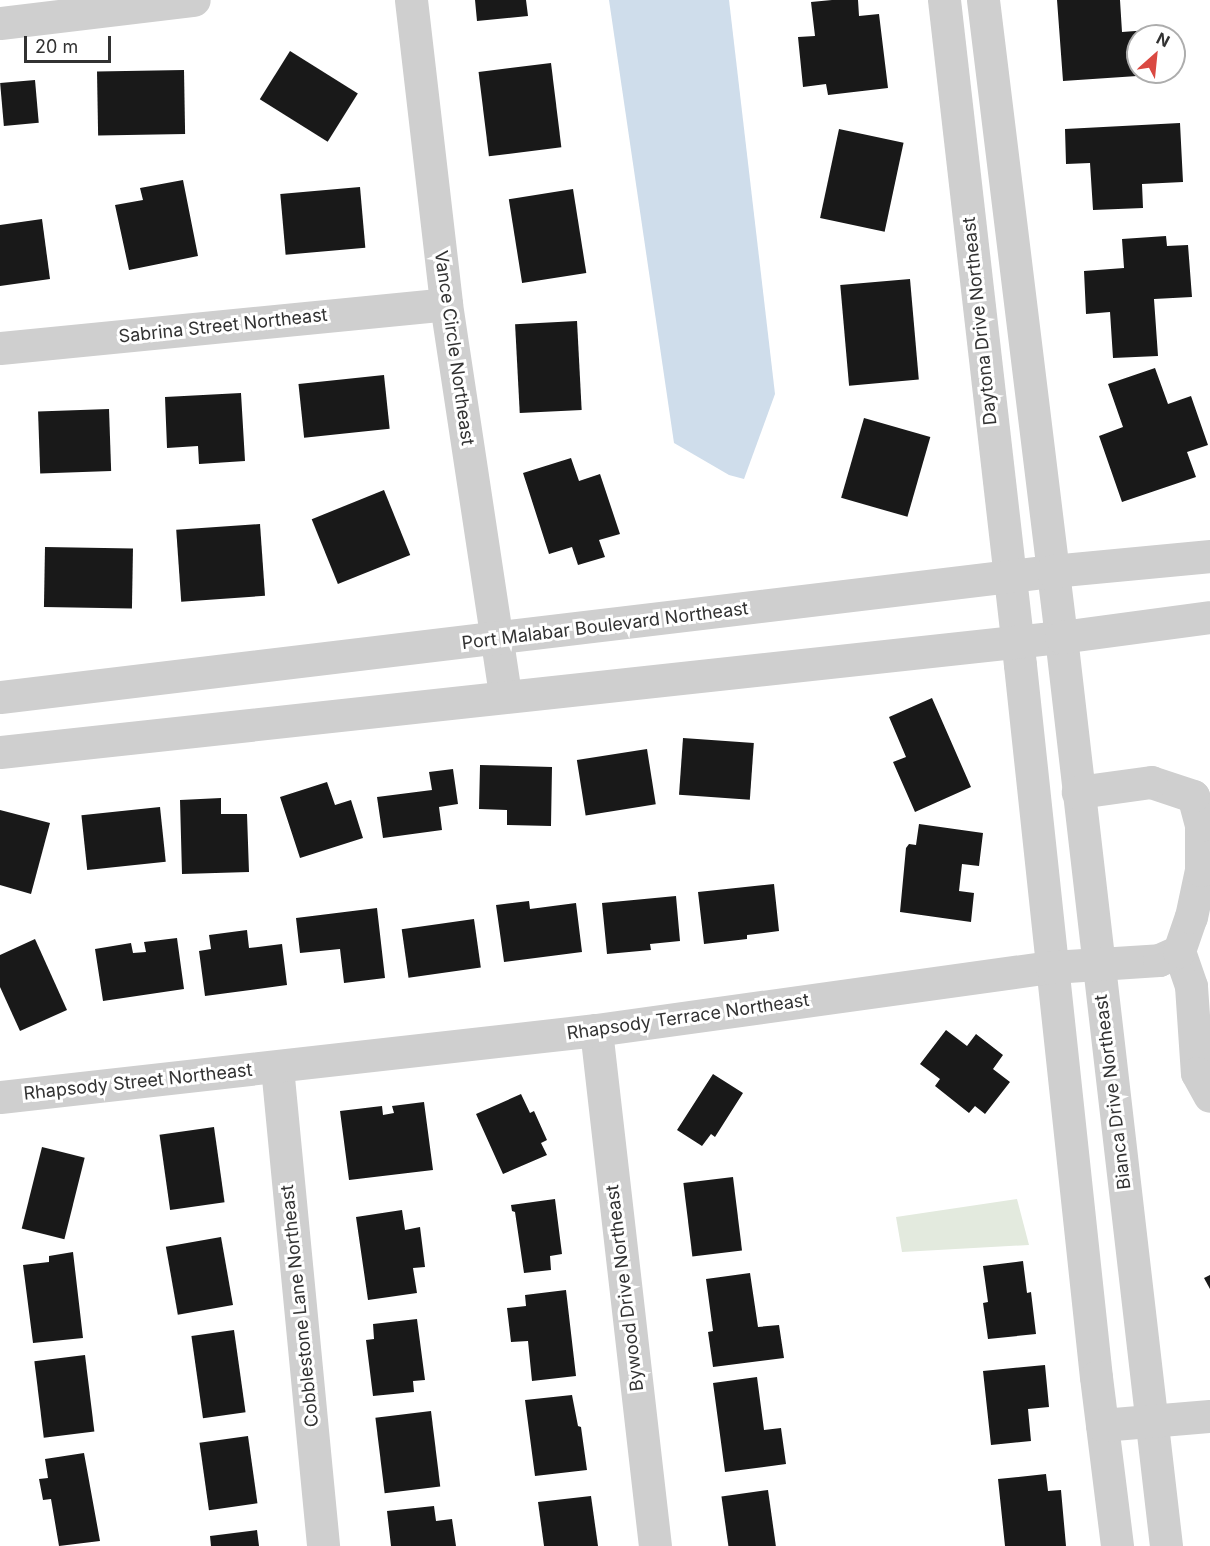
<!DOCTYPE html>
<style>
body{margin:0}
#map{position:relative;width:1210px;height:1546px;overflow:hidden;background:#fff;font-family:Inter,sans-serif}
div>[style]{position:absolute}
[style*='--x']{left:calc(var(--x)*1px);top:calc(var(--y)*1px);width:calc(var(--w)*1px);rotate:calc(var(--a)*1deg)}
.green>*{inset:0;background:#e3eade}
.water>*{inset:0;background:#cfddeb}
.building>*{inset:0;background:#191919;transform-origin:0 0}
.minor>*{height:33px;margin:-16.5px;padding:0 16.5px;transform-origin:16.5px;border-radius:16.5px;background:#cfcfcf}
span{translate:-50% -50%;white-space:nowrap;text-align:center;line-height:1.15;-webkit-text-stroke:6px #fff;paint-order:stroke}
.street-label{font-size:18px;color:#323232}
.north{position:absolute;left:1126px;top:24px;width:60px;height:60px;box-sizing:border-box;background:#fff;border:2px solid #adadad;border-radius:50%;rotate:27deg;font-size:16px;font-weight:700;line-height:24px;text-align:center;color:#323232}
.north::after{content:'';display:block;margin:auto;width:21px;height:27px;background:#da4942;clip-path:polygon(50% 0,100% 100%,50% 72%,0 100%)}
.scale{position:absolute;left:24px;top:36px;width:87px;height:27px;box-sizing:border-box;border:3px solid #323232;border-top:0;padding-left:8px;font-size:18px;line-height:21px;white-space:nowrap;color:#323232;-webkit-text-stroke:4px #fff;paint-order:stroke}
</style>
<div id="map">
<div class="green">
<div style="clip-path:polygon(1017px 1199px,1029px 1245px,902px 1252px,896px 1217px)"></div>
</div>
<div class="water">
<div style="clip-path:polygon(609px 0,729px 0,775px 394px,744px 479px,729px 475px,674px 443px)"></div>
</div>
<div class="building">
<div style="clip-path:polygon(475px 0,526px 0,528px 16px,477px 21px)"></div>
<div style="clip-path:polygon(832px 0,858px 0,859px 16px,879px 14px,888px 88px,828px 95px,826px 84px,803px 87px,798px 37px,815px 36px,811px 2px)"></div>
<div style="clip-path:polygon(1057px 0,1120px 0,1122px 32px,1149px 30px,1149px 36px,1138px 36px,1138px 72px,1151px 72px,1152px 75px,1063px 81px)"></div>
<div style="left:290px;top:51px;width:80px;height:57px;rotate:32deg"></div>
<div style="left:551px;top:63px;width:85px;height:73px;rotate:83deg"></div>
<div style="left:184px;top:70px;width:64px;height:87px;rotate:89deg"></div>
<div style="left:35px;top:80px;width:43px;height:35px;rotate:85deg"></div>
<div style="clip-path:polygon(1180px 123px,1183px 182px,1142px 184px,1143px 208px,1093px 210px,1090px 163px,1066px 164px,1065px 129px)"></div>
<div style="left:839px;top:129px;width:66px;height:91px;rotate:12deg"></div>
<div style="clip-path:polygon(183px 180px,198px 256px,129px 270px,115px 205px,143px 200px,140px 188px)"></div>
<div style="left:360px;top:187px;width:61px;height:80px;rotate:85deg"></div>
<div style="left:573px;top:189px;width:85px;height:65px;rotate:81deg"></div>
<div style="clip-path:polygon(42px 219px,50px 279px,0 286px,0 225px)"></div>
<div style="clip-path:polygon(1166px 236px,1167px 246px,1188px 245px,1192px 297px,1154px 299px,1158px 356px,1113px 358px,1110px 312px,1086px 314px,1084px 271px,1124px 268px,1122px 239px)"></div>
<div style="left:910px;top:279px;width:101px;height:70px;rotate:85deg"></div>
<div style="left:577px;top:321px;width:89px;height:62px;rotate:87deg"></div>
<div style="clip-path:polygon(1155px 368px,1168px 404px,1191px 396px,1208px 445px,1187px 452px,1196px 477px,1122px 502px,1099px 436px,1123px 427px,1108px 384px)"></div>
<div style="left:384px;top:375px;width:54px;height:86px;rotate:84deg"></div>
<div style="clip-path:polygon(241px 393px,245px 461px,199px 464px,198px 446px,167px 448px,165px 397px)"></div>
<div style="left:109px;top:409px;width:62px;height:71px;rotate:88deg"></div>
<div style="left:864px;top:418px;width:69px;height:83px;rotate:16deg"></div>
<div style="clip-path:polygon(571px 458px,579px 481px,600px 474px,620px 534px,599px 540px,605px 557px,578px 565px,572px 547px,549px 554px,523px 473px)"></div>
<div style="left:384px;top:490px;width:70px;height:78px;rotate:68deg"></div>
<div style="left:260px;top:524px;width:72px;height:84px;rotate:86deg"></div>
<div style="left:45px;top:547px;width:88px;height:60px;rotate:1deg"></div>
<div style="clip-path:polygon(932px 698px,971px 787px,915px 812px,893px 762px,906px 757px,889px 717px)"></div>
<div style="left:683px;top:738px;width:71px;height:57px;rotate:4deg"></div>
<div style="left:647px;top:749px;width:56px;height:71px;rotate:81deg"></div>
<div style="clip-path:polygon(480px 765px,552px 767px,551px 826px,507px 825px,507px 810px,479px 809px)"></div>
<div style="clip-path:polygon(453px 769px,458px 804px,439px 807px,442px 830px,383px 838px,377px 797px,432px 790px,429px 772px)"></div>
<div style="clip-path:polygon(327px 782px,335px 805px,351px 800px,363px 838px,300px 858px,280px 797px)"></div>
<div style="clip-path:polygon(221px 798px,221px 814px,247px 814px,249px 872px,182px 874px,180px 800px)"></div>
<div style="left:160px;top:807px;width:55px;height:79px;rotate:84deg"></div>
<div style="clip-path:polygon(0 810px,50px 823px,31px 894px,0 885px)"></div>
<div style="clip-path:polygon(919px 824px,983px 833px,979px 866px,962px 864px,959px 891px,974px 893px,971px 922px,900px 912px,906px 848px,909px 844px,916px 845px)"></div>
<div style="clip-path:polygon(774px 884px,779px 931px,747px 935px,747px 939px,704px 944px,698px 892px)"></div>
<div style="clip-path:polygon(676px 896px,680px 941px,650px 944px,651px 950px,607px 954px,602px 903px)"></div>
<div style="clip-path:polygon(529px 901px,530px 909px,576px 903px,582px 952px,504px 962px,496px 905px)"></div>
<div style="clip-path:polygon(377px 908px,385px 978px,344px 983px,340px 949px,300px 953px,296px 918px)"></div>
<div style="left:474px;top:919px;width:49px;height:73px;rotate:82deg"></div>
<div style="clip-path:polygon(247px 930px,249px 948px,282px 944px,287px 985px,205px 996px,199px 951px,211px 949px,209px 935px)"></div>
<div style="clip-path:polygon(177px 938px,184px 989px,103px 1001px,95px 949px,131px 943px,133px 953px,146px 952px,144px 942px)"></div>
<div style="clip-path:polygon(35px 939px,67px 1010px,20px 1031px,0 987px,0 955px)"></div>
<div style="clip-path:polygon(946px 1030px,967px 1046px,976px 1034px,1003px 1055px,993px 1069px,1010px 1082px,985px 1114px,975px 1106px,969px 1113px,935px 1086px,940px 1079px,920px 1064px)"></div>
<div style="clip-path:polygon(713px 1074px,743px 1093px,715px 1137px,711px 1134px,702px 1146px,677px 1130px)"></div>
<div style="clip-path:polygon(521px 1094px,530px 1113px,534px 1111px,547px 1140px,541px 1143px,547px 1155px,503px 1174px,476px 1114px)"></div>
<div style="clip-path:polygon(424px 1102px,433px 1170px,349px 1180px,340px 1111px,382px 1106px,383px 1115px,394px 1113px,392px 1106px)"></div>
<div style="left:214px;top:1127px;width:76px;height:55px;rotate:82deg"></div>
<div style="left:42px;top:1147px;width:44px;height:84px;rotate:14deg"></div>
<div style="left:733px;top:1177px;width:74px;height:50px;rotate:83deg"></div>
<div style="clip-path:polygon(555px 1199px,562px 1254px,550px 1256px,551px 1270px,524px 1273px,515px 1212px,512px 1211px,511px 1205px)"></div>
<div style="clip-path:polygon(402px 1210px,405px 1230px,420px 1227px,425px 1267px,413px 1268px,417px 1293px,368px 1300px,356px 1217px)"></div>
<div style="left:221px;top:1237px;width:69px;height:56px;rotate:80deg"></div>
<div style="clip-path:polygon(73px 1252px,83px 1338px,33px 1343px,23px 1265px,49px 1262px,49px 1256px)"></div>
<div style="clip-path:polygon(1023px 1261px,1027px 1293px,1031px 1292px,1036px 1334px,988px 1339px,983px 1303px,988px 1302px,983px 1266px)"></div>
<div style="clip-path:polygon(750px 1273px,758px 1327px,779px 1325px,784px 1358px,713px 1367px,708px 1332px,713px 1331px,706px 1279px)"></div>
<div style="clip-path:polygon(1210px 1275px,1210px 1289px,1204px 1278px)"></div>
<div style="clip-path:polygon(566px 1290px,576px 1376px,532px 1381px,528px 1341px,511px 1342px,507px 1308px,526px 1306px,525px 1295px)"></div>
<div style="clip-path:polygon(417px 1319px,425px 1380px,413px 1381px,414px 1392px,373px 1396px,366px 1340px,374px 1339px,373px 1324px)"></div>
<div style="left:234px;top:1330px;width:83px;height:43px;rotate:82deg"></div>
<div style="left:85px;top:1355px;width:77px;height:51px;rotate:83deg"></div>
<div style="clip-path:polygon(1045px 1365px,1049px 1407px,1028px 1409px,1031px 1441px,991px 1445px,983px 1371px)"></div>
<div style="clip-path:polygon(757px 1377px,764px 1430px,781px 1428px,786px 1464px,725px 1472px,713px 1383px)"></div>
<div style="clip-path:polygon(572px 1395px,578px 1426px,581px 1427px,587px 1470px,535px 1476px,525px 1400px)"></div>
<div style="left:431px;top:1411px;width:76px;height:56px;rotate:83deg"></div>
<div style="left:248px;top:1436px;width:68px;height:49px;rotate:82deg"></div>
<div style="clip-path:polygon(84px 1453px,100px 1541px,59px 1546px,51px 1499px,43px 1500px,39px 1479px,48px 1478px,45px 1459px)"></div>
<div style="clip-path:polygon(1046px 1474px,1048px 1491px,1061px 1490px,1066px 1546px,1005px 1546px,998px 1479px)"></div>
<div style="left:768px;top:1490px;width:57px;height:47px;rotate:82deg"></div>
<div style="clip-path:polygon(591px 1496px,598px 1546px,544px 1546px,538px 1502px)"></div>
<div style="clip-path:polygon(434px 1506px,436px 1521px,452px 1519px,456px 1546px,391px 1546px,387px 1511px)"></div>
<div style="clip-path:polygon(257px 1530px,259px 1546px,211px 1546px,210px 1536px)"></div>
</div>
<div class="minor">
<div style="--x:411;--y:0;--w:306;--a:83.4"></div>
<div style="--x:446;--y:304;--w:396;--a:81.4"></div>
<div style="--x:944;--y:0;--w:669;--a:83.48"></div>
<div style="--x:1020;--y:665;--w:716;--a:83.91"></div>
<div style="--x:1096;--y:1377;--w:170;--a:82.9"></div>
<div style="--x:983;--y:0;--w:642;--a:83.02"></div>
<div style="--x:1061;--y:637;--w:915;--a:83.41"></div>
<div style="--x:0;--y:23;--w:195;--a:-6.8"></div>
<div style="--x:0;--y:348;--w:448;--a:-5.6"></div>
<div style="--x:0;--y:697;--w:1060;--a:-6.83"></div>
<div style="--x:1052;--y:571;--w:159;--a:-5.4"></div>
<div style="--x:0;--y:752;--w:1067;--a:-6.19"></div>
<div style="--x:1061;--y:637;--w:150;--a:-7.6"></div>
<div style="--x:1179;--y:951;--w:37;--a:71"></div>
<div style="--x:1191;--y:986;--w:87;--a:86.1"></div>
<div style="--x:1197;--y:1073;--w:26;--a:61"></div>
<div style="--x:596;--y:1030;--w:519;--a:83.48"></div>
<div style="--x:277;--y:1067;--w:481;--a:84.5"></div>
<div style="--x:0;--y:1097;--w:600;--a:-6.41"></div>
<div style="--x:596;--y:1030;--w:460;--a:-7.9"></div>
<div style="--x:1052;--y:967;--w:107;--a:-3.7"></div>
<div style="--x:1159;--y:960;--w:22;--a:-24"></div>
<div style="--x:1179;--y:951;--w:36;--a:-71"></div>
<div style="--x:1191;--y:917;--w:48;--a:-78"></div>
<div style="--x:1201;--y:870;--w:45;--a:-90"></div>
<div style="--x:1201;--y:825;--w:30;--a:-105"></div>
<div style="--x:1193;--y:796;--w:44;--a:-161.6"></div>
<div style="--x:1151;--y:782;--w:74;--a:172.2"></div>
<div style="--x:1102;--y:1425;--w:108;--a:-4.8"></div>
</div>
<div class="street-label">
<span style="left:980px;top:321px;rotate:-96deg">Daytona Drive Northeast</span>
<span style="left:223px;top:326px;rotate:-6deg">Sabrina Street Northeast</span>
<span style="left:454px;top:348px;rotate:82deg">Vance Circle Northeast</span>
<span style="left:605px;top:626px;rotate:-7deg">Port Malabar Boulevard Northeast</span>
<span style="left:688px;top:1017px;rotate:-8deg">Rhapsody Terrace Northeast</span>
<span style="left:138px;top:1082px;rotate:-6deg">Rhapsody Street Northeast</span>
<span style="left:1113px;top:1092px;rotate:-97deg">Bianca Drive Northeast</span>
<span style="left:625px;top:1288px;rotate:-97deg">Bywood Drive Northeast</span>
<span style="left:300px;top:1306px;rotate:-96deg">Cobblestone Lane Northeast</span>
</div>
<div class="north">N</div>
<div class="scale">20 m</div>
</div>
